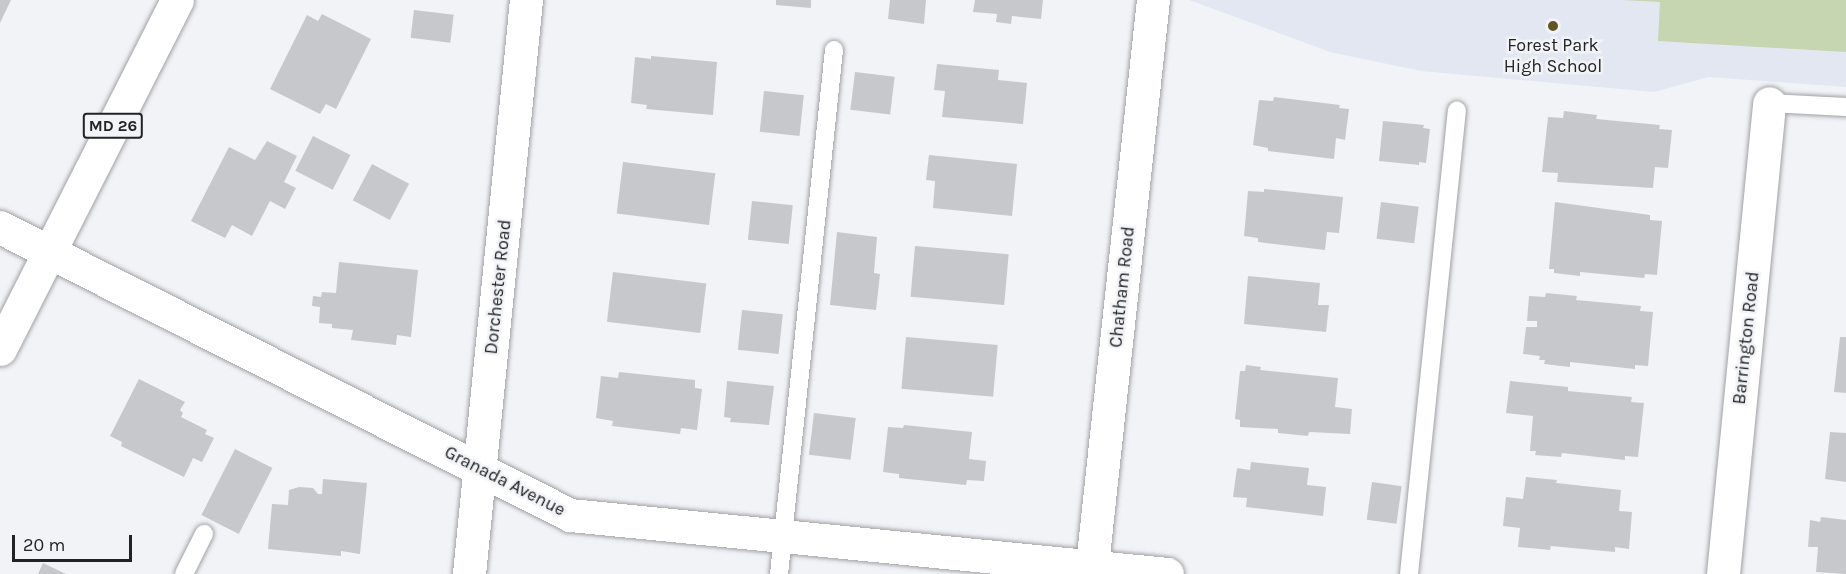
<!DOCTYPE html>
<style>
body{margin:0}
#map{position:relative;width:1846px;height:574px;overflow:hidden;background:#f2f3f7;font-family:Karla,sans-serif}
div>[style]{position:absolute}
[style*='--x']{left:calc(var(--x)*1px);top:calc(var(--y)*1px);width:calc(var(--w)*1px);rotate:calc(var(--a)*1deg)}
.built>*{inset:0;background:#e3e7f2}
.green>*{inset:0;background:#c5d6b0}
.building>*{inset:0;background:#c7c8cc;transform-origin:0 0}
.roads{filter:drop-shadow(0 0 2px #a0a1a5) drop-shadow(0 0 2px #a0a1a5)}
.service>*{height:18px;margin:-9px;padding:0 9px;transform-origin:9px;border-radius:9px;background:#fff}
.minor>*{height:33px;margin:-16.5px;padding:0 16.5px;transform-origin:16.5px;border-radius:16.5px;background:#fff}
.primary>*{height:33px;margin:-16.5px;padding:0 16.5px;transform-origin:16.5px;border-radius:16.5px;background:#fff}
.dots>*{width:16px;height:16px;translate:-50% -50%;box-sizing:border-box;border:3px solid #f2f3f7;border-radius:50%}
span{translate:-50% -50%;white-space:nowrap;text-align:center;line-height:1.15;-webkit-text-stroke:5px #f2f3f7;paint-order:stroke}
.shield-label span{padding:2px 4px;background:#f2f3f7;border:2px solid;border-radius:4px;-webkit-text-stroke-width:0}
.shield-label{font-size:16px;color:#212223;font-weight:700}
.poi-label{font-size:18px;color:#212223}
.street-label{font-size:18px;color:#212223}
.scale{position:absolute;left:12px;top:535px;width:120px;height:27px;box-sizing:border-box;border:3px solid #212223;border-top:0;padding-left:8px;font-size:18px;line-height:21px;white-space:nowrap;color:#212223;-webkit-text-stroke:4px #f2f3f7;paint-order:stroke}
</style>
<div id="map">
<div class="built">
<div style="clip-path:polygon(1189px 0,1846px 0,1846px 87px,1709px 77px,1654px 92px,1421px 71px,1330px 52px)"></div>
</div>
<div class="green">
<div style="clip-path:polygon(1623px 0,1846px 0,1846px 52px,1658px 41px,1660px 2px)"></div>
</div>
<div class="building">
<div style="clip-path:polygon(0 0,11px 0,0 23px)"></div>
<div style="clip-path:polygon(776px 0,811px 0,811px 8px,776px 5px)"></div>
<div style="clip-path:polygon(890px 0,926px 0,924px 24px,888px 19px)"></div>
<div style="clip-path:polygon(975px 0,1043px 0,1041px 19px,1012px 16px,1011px 24px,996px 22px,997px 14px,973px 12px)"></div>
<div style="left:414px;top:10px;width:40px;height:28px;rotate:7deg"></div>
<div style="clip-path:polygon(322px 14px,371px 39px,336px 109px,326px 104px,320px 114px,270px 89px,307px 15px,318px 21px)"></div>
<div style="clip-path:polygon(651px 56px,717px 62px,713px 115px,646px 109px,647px 105px,631px 103px,635px 57px,651px 59px)"></div>
<div style="clip-path:polygon(937px 64px,999px 70px,998px 80px,1027px 83px,1023px 124px,942px 117px,945px 91px,934px 90px)"></div>
<div style="left:855px;top:72px;width:40px;height:38px;rotate:7deg"></div>
<div style="left:764px;top:91px;width:40px;height:41px;rotate:6deg"></div>
<div style="clip-path:polygon(1274px 97px,1340px 105px,1339px 108px,1349px 109px,1345px 140px,1336px 138px,1334px 159px,1268px 151px,1268px 148px,1253px 145px,1259px 100px,1273px 101px)"></div>
<div style="clip-path:polygon(1564px 111px,1597px 115px,1596px 119px,1660px 125px,1659px 129px,1672px 130px,1668px 168px,1655px 167px,1653px 188px,1557px 182px,1558px 173px,1542px 172px,1548px 117px,1563px 118px)"></div>
<div style="clip-path:polygon(1383px 121px,1424px 125px,1423px 128px,1430px 129px,1426px 163px,1419px 162px,1419px 165px,1379px 161px)"></div>
<div style="left:313px;top:136px;width:42px;height:39px;rotate:27deg"></div>
<div style="clip-path:polygon(267px 141px,297px 156px,284px 182px,296px 188px,285px 209px,270px 201px,252px 236px,232px 225px,225px 238px,191px 221px,229px 147px,255px 160px)"></div>
<div style="clip-path:polygon(929px 155px,1017px 164px,1012px 216px,933px 208px,935px 181px,926px 180px)"></div>
<div style="left:623px;top:162px;width:93px;height:52px;rotate:7deg"></div>
<div style="left:372px;top:164px;width:42px;height:41px;rotate:28deg"></div>
<div style="clip-path:polygon(1264px 189px,1343px 197px,1339px 233px,1327px 232px,1325px 250px,1258px 242px,1258px 238px,1244px 236px,1248px 191px,1264px 192px)"></div>
<div style="left:752px;top:201px;width:41px;height:39px;rotate:6deg"></div>
<div style="left:1381px;top:202px;width:38px;height:37px;rotate:7deg"></div>
<div style="clip-path:polygon(1555px 202px,1650px 215px,1650px 220px,1662px 221px,1657px 275px,1645px 274px,1644px 278px,1580px 272px,1580px 276px,1554px 273px,1554px 269px,1549px 269px)"></div>
<div style="clip-path:polygon(837px 232px,877px 237px,874px 273px,880px 274px,876px 310px,830px 305px)"></div>
<div style="left:915px;top:246px;width:94px;height:51px;rotate:5deg"></div>
<div style="clip-path:polygon(339px 262px,418px 270px,411px 337px,397px 335px,396px 345px,351px 340px,353px 330px,332px 328px,332px 324px,319px 323px,320px 307px,312px 306px,313px 296px,321px 297px,322px 292px,336px 293px)"></div>
<div style="left:613px;top:272px;width:94px;height:50px;rotate:7deg"></div>
<div style="clip-path:polygon(1248px 276px,1320px 283px,1318px 305px,1329px 305px,1326px 332px,1244px 324px)"></div>
<div style="clip-path:polygon(1546px 293px,1577px 296px,1576px 300px,1641px 306px,1640px 311px,1653px 312px,1648px 366px,1635px 365px,1635px 369px,1570px 362px,1570px 367px,1544px 364px,1545px 360px,1539px 360px,1540px 356px,1523px 354px,1526px 327px,1537px 327px,1537px 321px,1527px 321px,1529px 296px,1545px 297px)"></div>
<div style="left:742px;top:310px;width:41px;height:40px;rotate:6deg"></div>
<div style="left:906px;top:337px;width:92px;height:52px;rotate:5deg"></div>
<div style="clip-path:polygon(1840px 337px,1846px 337px,1846px 393px,1834px 392px)"></div>
<div style="clip-path:polygon(1246px 365px,1261px 367px,1260px 370px,1338px 378px,1335px 407px,1352px 409px,1350px 434px,1309px 432px,1308px 436px,1278px 433px,1278px 429px,1240px 427px,1240px 420px,1235px 419px,1240px 371px,1245px 371px)"></div>
<div style="clip-path:polygon(619px 372px,695px 380px,695px 388px,702px 389px,697px 430px,681px 428px,680px 434px,612px 426px,613px 421px,596px 418px,601px 376px,618px 378px)"></div>
<div style="clip-path:polygon(139px 379px,185px 402px,180px 410px,183px 413px,181px 417px,207px 430px,205px 434px,214px 438px,202px 462px,193px 458px,184px 477px,121px 446px,122px 442px,110px 436px)"></div>
<div style="clip-path:polygon(727px 381px,774px 386px,769px 425px,730px 422px,731px 418px,724px 417px)"></div>
<div style="clip-path:polygon(1510px 381px,1568px 387px,1568px 391px,1632px 397px,1631px 402px,1644px 403px,1638px 457px,1625px 456px,1625px 460px,1562px 453px,1561px 457px,1535px 455px,1536px 451px,1530px 451px,1533px 416px,1506px 413px)"></div>
<div style="left:814px;top:413px;width:42px;height:42px;rotate:7deg"></div>
<div style="clip-path:polygon(904px 425px,972px 432px,969px 459px,986px 461px,984px 481px,967px 480px,966px 485px,899px 478px,899px 474px,883px 472px,888px 427px,903px 428px)"></div>
<div style="clip-path:polygon(1830px 432px,1846px 433px,1846px 482px,1825px 479px)"></div>
<div style="left:235px;top:449px;width:42px;height:74px;rotate:27deg"></div>
<div style="clip-path:polygon(1251px 462px,1309px 468px,1307px 485px,1326px 487px,1323px 516px,1246px 507px,1247px 498px,1233px 497px,1237px 468px,1250px 470px)"></div>
<div style="clip-path:polygon(1526px 477px,1557px 480px,1556px 483px,1621px 490px,1619px 511px,1632px 512px,1629px 549px,1615px 547px,1615px 552px,1551px 546px,1550px 550px,1518px 547px,1520px 528px,1503px 526px,1506px 497px,1523px 499px)"></div>
<div style="clip-path:polygon(323px 479px,367px 483px,360px 554px,341px 551px,341px 556px,268px 549px,272px 504px,288px 505px,289px 490px,299px 487px,313px 488px,318px 494px,322px 494px)"></div>
<div style="left:1372px;top:482px;width:30px;height:38px;rotate:8deg"></div>
<div style="clip-path:polygon(1821px 517px,1846px 520px,1846px 574px,1816px 572px,1818px 547px,1808px 547px,1810px 520px,1820px 522px)"></div>
<div style="clip-path:polygon(43px 563px,66px 574px,38px 574px)"></div>
</div>
<div class="roads">
<div class="service">
<div style="--x:1769;--y:103;--w:77;--a:3"></div>
<div style="--x:184;--y:574;--w:45;--a:-63.4"></div>
<div style="--x:779;--y:574;--w:527;--a:-84.01"></div>
<div style="--x:1409;--y:574;--w:466;--a:-84.1"></div>
</div>
<div class="minor">
<div style="--x:0;--y:227;--w:639;--a:26.81"></div>
<div style="--x:570;--y:515;--w:600;--a:5.64"></div>
<div style="--x:469;--y:574;--w:577;--a:-84.33"></div>
<div style="--x:1091;--y:574;--w:577;--a:-83.84"></div>
<div style="--x:1723;--y:574;--w:473;--a:-84.4"></div>
</div>
<div class="primary">
<div style="--x:0;--y:349;--w:391;--a:-63.1"></div>
</div>
</div>
<div class="dots">
<div style="left:1553px;top:26px;background:#635522"></div>
</div>
<div class="shield-label">
<span style="left:113px;top:126px">MD 26</span>
</div>
<div class="poi-label">
<span style="left:1553px;top:56px">Forest Park<br>High School</span>
</div>
<div class="street-label">
<span style="left:498px;top:287px;rotate:-84deg">Dorchester Road</span>
<span style="left:1122px;top:287px;rotate:-84deg">Chatham Road</span>
<span style="left:1746px;top:338px;rotate:-84deg">Barrington Road</span>
<span style="left:505px;top:481px;rotate:27deg">Granada Avenue</span>
</div>
<div class="scale">20 m</div>
</div>
